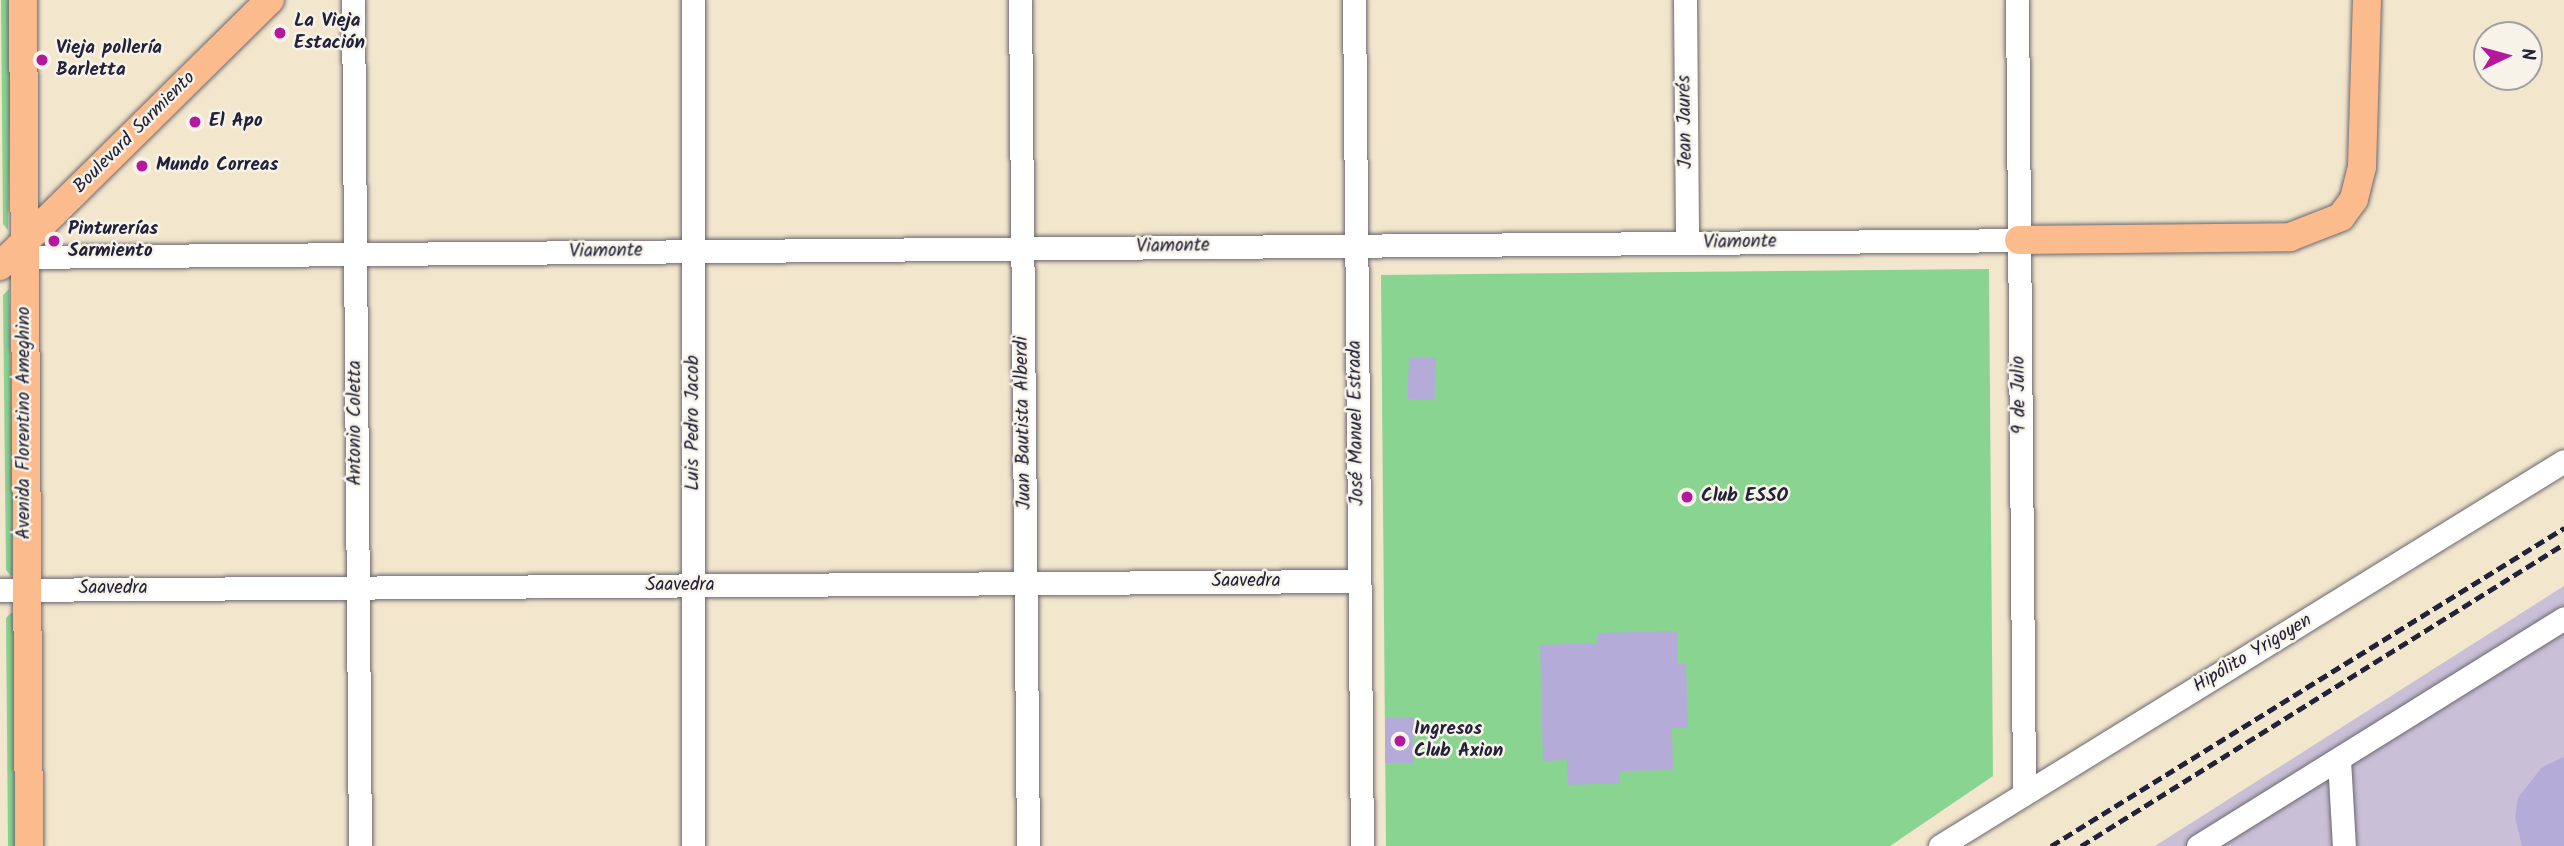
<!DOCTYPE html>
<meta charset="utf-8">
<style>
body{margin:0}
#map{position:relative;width:2564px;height:846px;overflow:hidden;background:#f2e6cd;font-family:Kalam,sans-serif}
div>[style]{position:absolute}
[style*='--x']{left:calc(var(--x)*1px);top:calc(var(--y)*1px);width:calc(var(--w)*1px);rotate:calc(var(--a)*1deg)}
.industrial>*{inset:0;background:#c9bfd7}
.green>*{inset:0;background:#89d490}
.building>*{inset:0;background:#b5abd8;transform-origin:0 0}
.roads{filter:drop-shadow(0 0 2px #6b676e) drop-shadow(0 0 2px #6b676e)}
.minor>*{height:23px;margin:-11.5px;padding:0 11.5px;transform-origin:11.5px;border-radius:11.5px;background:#fff}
.major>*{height:28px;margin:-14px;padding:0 14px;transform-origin:14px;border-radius:14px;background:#fbbb8c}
.rail>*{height:5px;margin-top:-2.5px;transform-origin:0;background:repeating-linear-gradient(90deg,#22223b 0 10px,transparent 0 15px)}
.dots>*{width:19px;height:19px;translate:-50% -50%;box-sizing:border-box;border:4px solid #f7f3e8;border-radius:50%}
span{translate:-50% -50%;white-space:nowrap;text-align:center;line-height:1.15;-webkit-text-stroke:5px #f7f3e8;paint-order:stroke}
.poi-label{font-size:19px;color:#22223b;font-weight:700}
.left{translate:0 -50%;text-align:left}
.street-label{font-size:19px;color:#22223b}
.north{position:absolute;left:2473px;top:21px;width:70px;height:70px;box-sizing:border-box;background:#f7f3e8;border:2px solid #a29fa3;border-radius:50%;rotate:85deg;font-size:19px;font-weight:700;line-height:28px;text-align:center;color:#22223b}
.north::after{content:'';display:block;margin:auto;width:24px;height:32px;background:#b5179e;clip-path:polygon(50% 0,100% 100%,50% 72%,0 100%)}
</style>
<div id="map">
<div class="industrial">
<div style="clip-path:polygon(2564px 586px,2564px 846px,2155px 846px)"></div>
</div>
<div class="green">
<div style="clip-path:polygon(1px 0,12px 0,8px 230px,3px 224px)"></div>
<div style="clip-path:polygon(1989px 269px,1993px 776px,1890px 846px,1386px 846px,1381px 275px)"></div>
<div style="clip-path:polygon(9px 289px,15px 574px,11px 576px,6px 570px,3px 295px)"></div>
<div style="clip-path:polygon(11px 613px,15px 614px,19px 846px,8px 846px,6px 618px)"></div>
</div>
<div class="building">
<div style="left:1409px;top:357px;width:27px;height:42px;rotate:2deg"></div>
<div style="clip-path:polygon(1677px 631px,1677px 664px,1686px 664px,1688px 728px,1672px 728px,1673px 770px,1620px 771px,1620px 783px,1568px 785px,1567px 760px,1543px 761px,1540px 645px,1597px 643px,1597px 633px)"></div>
<div style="left:1414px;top:717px;width:46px;height:29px;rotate:90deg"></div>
<div style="clip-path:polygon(2564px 757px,2564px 846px,2522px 846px,2515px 817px,2518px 798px,2542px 767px)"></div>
</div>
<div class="roads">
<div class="minor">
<div style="--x:353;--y:0;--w:846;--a:89.53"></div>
<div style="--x:693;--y:0;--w:846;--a:90"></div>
<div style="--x:1020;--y:0;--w:846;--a:89.46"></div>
<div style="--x:1354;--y:0;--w:846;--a:89.46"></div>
<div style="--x:1685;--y:0;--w:243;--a:89.5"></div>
<div style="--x:2017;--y:0;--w:791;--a:89.49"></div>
<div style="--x:10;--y:257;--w:2009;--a:-0.48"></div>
<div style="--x:0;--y:590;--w:1359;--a:-0.38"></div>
<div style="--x:2339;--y:760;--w:86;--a:86.7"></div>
<div style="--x:1940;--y:846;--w:733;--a:-31.67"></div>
<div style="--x:2198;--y:846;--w:431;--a:-31.9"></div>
</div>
<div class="major">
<div style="--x:23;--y:0;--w:846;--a:89.59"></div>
<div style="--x:2019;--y:240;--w:271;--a:-0.6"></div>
<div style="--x:2290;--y:237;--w:55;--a:-21.4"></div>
<div style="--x:2341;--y:217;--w:22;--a:-54"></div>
<div style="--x:2354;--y:199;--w:33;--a:-76"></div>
<div style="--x:2362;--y:167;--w:167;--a:-88.3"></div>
<div style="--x:0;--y:266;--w:379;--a:-44.6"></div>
</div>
</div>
<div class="rail">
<div style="--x:2051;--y:846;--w:604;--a:-31.79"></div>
<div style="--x:2081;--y:846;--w:570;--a:-32.02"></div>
</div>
<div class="dots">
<div style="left:280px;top:33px;background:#b5179e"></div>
<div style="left:42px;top:60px;background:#b5179e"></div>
<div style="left:195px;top:122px;background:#b5179e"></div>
<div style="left:142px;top:166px;background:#b5179e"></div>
<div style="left:54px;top:241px;background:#b5179e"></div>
<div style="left:1687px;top:497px;background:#b5179e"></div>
<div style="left:1400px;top:741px;background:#b5179e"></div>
</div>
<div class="poi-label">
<span class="left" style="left:294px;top:33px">La Vieja<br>Estación</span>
<span class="left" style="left:56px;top:60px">Vieja pollería<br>Barletta</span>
<span class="left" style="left:209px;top:122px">El Apo</span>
<span class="left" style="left:156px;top:166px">Mundo Correas</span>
<span class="left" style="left:68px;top:241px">Pinturerías<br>Sarmiento</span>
<span class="left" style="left:1701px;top:497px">Club ESSO</span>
<span class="left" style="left:1414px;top:741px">Ingresos<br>Club Axion</span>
</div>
<div class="street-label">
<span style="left:1686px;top:122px;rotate:-91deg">Jean Jaurés</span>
<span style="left:135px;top:133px;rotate:-45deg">Boulevard Sarmiento</span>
<span style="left:1740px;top:243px;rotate:-1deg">Viamonte</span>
<span style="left:1173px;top:247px;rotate:-1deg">Viamonte</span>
<span style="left:606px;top:252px;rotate:-1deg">Viamonte</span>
<span style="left:2020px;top:395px;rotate:-91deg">9 de Julio</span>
<span style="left:25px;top:423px;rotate:-90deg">Avenida Florentino Ameghino</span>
<span style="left:356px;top:423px;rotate:-90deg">Antonio Coletta</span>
<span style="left:694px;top:423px;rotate:-90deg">Luis Pedro Jacob</span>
<span style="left:1024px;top:423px;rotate:-91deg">Juan Bautista Alberdi</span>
<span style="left:1357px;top:423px;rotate:-91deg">José Manuel Estrada</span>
<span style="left:1246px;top:582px">Saavedra</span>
<span style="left:680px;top:586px">Saavedra</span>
<span style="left:113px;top:589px">Saavedra</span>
<span style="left:2253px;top:654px;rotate:-31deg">Hipólito Yrigoyen</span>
</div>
<div class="north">N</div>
</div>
